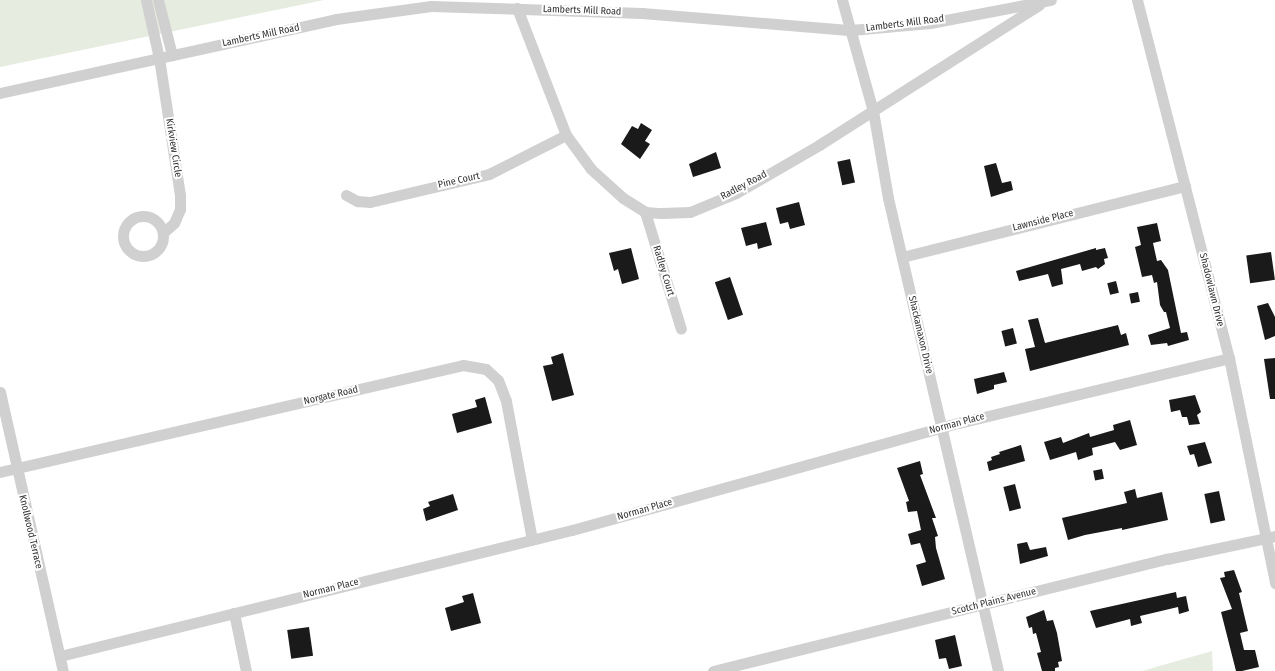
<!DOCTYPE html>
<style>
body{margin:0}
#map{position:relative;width:1275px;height:671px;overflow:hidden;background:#fff;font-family:"Fira Sans Condensed",sans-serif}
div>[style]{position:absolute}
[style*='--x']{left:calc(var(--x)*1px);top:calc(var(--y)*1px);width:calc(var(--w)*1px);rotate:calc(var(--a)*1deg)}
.green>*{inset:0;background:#e6ecdf}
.building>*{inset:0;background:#1a1a1a;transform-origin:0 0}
.street>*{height:11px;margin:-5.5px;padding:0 5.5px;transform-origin:5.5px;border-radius:5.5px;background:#d0d0d0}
.street>.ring{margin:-5.5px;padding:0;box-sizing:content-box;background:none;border:11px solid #d0d0d0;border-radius:50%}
span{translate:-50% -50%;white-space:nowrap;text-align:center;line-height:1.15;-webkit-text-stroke:4px #fff;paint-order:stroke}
.street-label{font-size:10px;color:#333}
</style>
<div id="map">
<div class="green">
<div style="clip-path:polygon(0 0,324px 0,0 67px)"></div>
<div style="clip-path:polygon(1212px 651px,1213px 671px,1142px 671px)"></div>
</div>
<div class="building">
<div style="clip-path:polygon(641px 123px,652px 130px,645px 141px,650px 144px,640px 159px,621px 144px,632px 126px,638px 129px)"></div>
<div style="clip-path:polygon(716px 152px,721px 168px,693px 177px,689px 164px)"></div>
<div style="left:850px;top:159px;width:24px;height:13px;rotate:78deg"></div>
<div style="clip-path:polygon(996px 163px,1002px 183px,1011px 181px,1013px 190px,991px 197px,984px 166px)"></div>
<div style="clip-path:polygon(799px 202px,805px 225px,790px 229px,788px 222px,780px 224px,776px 208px)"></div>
<div style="clip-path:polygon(766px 222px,772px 245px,758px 249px,757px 243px,746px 246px,741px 228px)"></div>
<div style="clip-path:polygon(1157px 223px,1161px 241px,1153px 243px,1157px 261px,1161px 260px,1168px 270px,1181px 333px,1187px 332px,1189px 340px,1168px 346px,1167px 343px,1151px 345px,1148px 335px,1170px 328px,1166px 312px,1164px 312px,1160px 305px,1157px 282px,1154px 283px,1152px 275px,1142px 277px,1135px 247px,1141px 245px,1137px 227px)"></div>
<div style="clip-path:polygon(631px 248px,639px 279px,622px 284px,618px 269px,614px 271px,609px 253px)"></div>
<div style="clip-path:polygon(1096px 248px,1096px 250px,1105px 248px,1108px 258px,1104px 259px,1105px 264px,1098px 269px,1096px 267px,1082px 271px,1080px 264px,1061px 269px,1063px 284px,1052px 287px,1048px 274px,1019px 281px,1016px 271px)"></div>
<div style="left:1271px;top:252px;width:28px;height:25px;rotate:82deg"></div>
<div style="left:730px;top:277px;width:40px;height:16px;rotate:71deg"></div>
<div style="left:1116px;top:281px;width:12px;height:9px;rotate:76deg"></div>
<div style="left:1138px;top:292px;width:10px;height:9px;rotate:79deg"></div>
<div style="clip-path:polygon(1268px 303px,1275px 317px,1275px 336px,1265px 340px,1257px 306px)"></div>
<div style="clip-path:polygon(1038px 318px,1045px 343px,1118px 325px,1121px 335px,1126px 333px,1129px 345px,1030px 371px,1025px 349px,1035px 347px,1028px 320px)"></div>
<div style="left:1013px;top:328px;width:16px;height:12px;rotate:76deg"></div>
<div style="clip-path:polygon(563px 353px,574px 395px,552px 401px,543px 366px,553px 364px,551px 357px)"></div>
<div style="clip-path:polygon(1275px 358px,1275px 399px,1270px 399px,1264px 359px)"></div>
<div style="clip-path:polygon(1004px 372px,1007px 382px,994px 385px,994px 389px,977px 394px,974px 379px)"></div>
<div style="clip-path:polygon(1195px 395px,1201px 412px,1197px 415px,1200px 424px,1189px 425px,1187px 417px,1182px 417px,1180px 410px,1171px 412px,1169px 400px)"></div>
<div style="clip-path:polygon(485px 397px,492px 423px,457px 433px,452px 414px,477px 407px,475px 400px)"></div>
<div style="clip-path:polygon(1130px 420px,1137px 445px,1120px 450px,1115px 442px,1092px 448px,1093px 455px,1078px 460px,1076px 452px,1050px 460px,1044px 442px,1061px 437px,1063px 443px,1089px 433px,1090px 437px,1114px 430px,1113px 425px)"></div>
<div style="clip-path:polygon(1205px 442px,1212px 463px,1198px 467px,1194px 454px,1190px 455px,1187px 446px)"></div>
<div style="clip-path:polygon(1021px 445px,1025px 461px,989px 471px,987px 462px,992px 460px,991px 457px,1000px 454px,999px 452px)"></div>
<div style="clip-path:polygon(920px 461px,923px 474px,920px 475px,936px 518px,932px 518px,938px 536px,935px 537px,936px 548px,945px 579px,922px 586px,916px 565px,926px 562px,920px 543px,911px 545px,908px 534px,921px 530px,917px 511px,908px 512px,906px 502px,909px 501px,897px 468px)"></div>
<div style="left:1102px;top:469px;width:10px;height:9px;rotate:79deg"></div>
<div style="left:1015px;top:484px;width:25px;height:12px;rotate:76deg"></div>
<div style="clip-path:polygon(1135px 489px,1137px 498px,1162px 492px,1168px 520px,1122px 530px,1122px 528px,1085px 535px,1068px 540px,1062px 518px,1127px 503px,1124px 492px)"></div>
<div style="left:1219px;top:491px;width:30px;height:15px;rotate:78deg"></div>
<div style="clip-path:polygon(453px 494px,458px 510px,426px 521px,423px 509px,430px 506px,428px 502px)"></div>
<div style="clip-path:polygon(1027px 542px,1030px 550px,1046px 547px,1048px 556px,1020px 564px,1017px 544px)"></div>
<div style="clip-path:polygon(1234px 570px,1242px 592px,1239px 593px,1248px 631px,1240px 633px,1244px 650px,1255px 650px,1259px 667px,1242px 671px,1236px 671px,1221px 612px,1232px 609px,1220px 578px,1225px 577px,1224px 572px)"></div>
<div style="clip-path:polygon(1176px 592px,1177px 598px,1186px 596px,1189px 611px,1179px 614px,1178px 607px,1140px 616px,1142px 623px,1131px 626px,1130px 619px,1096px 628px,1090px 611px)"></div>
<div style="clip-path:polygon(473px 593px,481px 623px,451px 631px,445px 608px,464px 602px,462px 596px)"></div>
<div style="clip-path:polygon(1044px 610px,1047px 621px,1053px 620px,1057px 633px,1062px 661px,1058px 662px,1059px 667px,1055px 668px,1055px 671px,1042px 671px,1037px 653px,1041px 652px,1036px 633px,1033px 634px,1032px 627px,1029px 628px,1026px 617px)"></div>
<div style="left:309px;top:627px;width:29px;height:22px;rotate:82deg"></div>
<div style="clip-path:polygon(955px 635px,962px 666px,949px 669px,946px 658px,939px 659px,935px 640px)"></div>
</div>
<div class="street">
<div style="--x:146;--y:0;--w:59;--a:77.4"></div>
<div style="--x:159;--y:58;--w:139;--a:81.3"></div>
<div style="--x:180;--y:195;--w:14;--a:90"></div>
<div style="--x:180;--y:209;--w:15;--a:113"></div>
<div style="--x:174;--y:223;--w:15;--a:138"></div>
<div style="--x:158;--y:0;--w:57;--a:75.7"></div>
<div style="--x:842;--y:0;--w:115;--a:74.4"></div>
<div style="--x:873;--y:111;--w:88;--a:80.2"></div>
<div style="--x:888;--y:198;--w:486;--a:76.9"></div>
<div style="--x:1137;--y:0;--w:370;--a:75.6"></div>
<div style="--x:1229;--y:358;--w:230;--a:78.4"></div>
<div style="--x:517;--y:8;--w:136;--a:68.9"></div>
<div style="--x:566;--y:135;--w:42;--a:53.7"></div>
<div style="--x:591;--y:169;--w:43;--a:42.2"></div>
<div style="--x:623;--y:198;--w:26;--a:32"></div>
<div style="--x:645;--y:212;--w:16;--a:4"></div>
<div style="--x:661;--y:213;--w:29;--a:-2"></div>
<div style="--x:690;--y:212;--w:50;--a:-22.4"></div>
<div style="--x:736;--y:193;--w:96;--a:-30"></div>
<div style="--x:819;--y:145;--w:261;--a:-32.5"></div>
<div style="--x:0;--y:93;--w:344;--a:-12.4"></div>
<div style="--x:336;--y:19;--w:96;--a:-7.8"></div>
<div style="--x:431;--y:6;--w:211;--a:1.9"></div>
<div style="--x:642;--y:13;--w:210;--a:4.7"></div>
<div style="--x:851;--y:30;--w:79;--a:-5.1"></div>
<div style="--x:930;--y:23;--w:123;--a:-10.8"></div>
<div style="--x:346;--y:195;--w:13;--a:29"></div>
<div style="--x:357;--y:201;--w:13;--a:4"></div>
<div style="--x:370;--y:202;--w:122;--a:-13.2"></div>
<div style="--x:489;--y:174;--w:86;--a:-26.9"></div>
<div style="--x:645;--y:212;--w:122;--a:72.9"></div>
<div class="ring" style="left:123px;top:216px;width:29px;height:29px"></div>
<div style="--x:902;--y:257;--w:292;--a:-14.1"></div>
<div style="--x:0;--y:392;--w:286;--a:77.3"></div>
<div style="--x:0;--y:472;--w:475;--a:-13"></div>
<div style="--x:463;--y:365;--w:23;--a:10"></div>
<div style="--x:486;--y:369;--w:16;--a:43"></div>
<div style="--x:498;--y:380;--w:22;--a:69"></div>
<div style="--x:506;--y:401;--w:141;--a:79.4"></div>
<div style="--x:234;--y:613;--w:59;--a:78.3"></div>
<div style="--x:60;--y:656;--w:527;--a:-13.83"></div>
<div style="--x:572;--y:530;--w:402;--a:-15.5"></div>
<div style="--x:959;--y:423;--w:278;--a:-13.5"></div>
<div style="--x:713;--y:671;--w:468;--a:-13.9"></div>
<div style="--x:1167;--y:559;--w:110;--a:-12"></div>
</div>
<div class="street-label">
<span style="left:582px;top:11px;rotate:2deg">Lamberts Mill Road</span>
<span style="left:905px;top:24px;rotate:-7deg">Lamberts Mill Road</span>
<span style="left:261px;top:36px;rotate:-12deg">Lamberts Mill Road</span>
<span style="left:173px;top:148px;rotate:81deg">Kirkview Circle</span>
<span style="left:459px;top:181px;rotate:-13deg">Pine Court</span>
<span style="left:744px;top:186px;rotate:-28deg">Radley Road</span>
<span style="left:1043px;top:221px;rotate:-14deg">Lawnside Place</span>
<span style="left:663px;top:271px;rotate:73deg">Radley Court</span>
<span style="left:1211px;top:290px;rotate:76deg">Shadowlawn Drive</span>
<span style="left:920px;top:335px;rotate:77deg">Shackamaxon Drive</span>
<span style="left:331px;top:396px;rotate:-13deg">Norgate Road</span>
<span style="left:957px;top:424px;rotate:-15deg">Norman Place</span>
<span style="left:645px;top:510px;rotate:-16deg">Norman Place</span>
<span style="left:30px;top:532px;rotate:77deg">Knollwood Terrace</span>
<span style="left:331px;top:589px;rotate:-14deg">Norman Place</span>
<span style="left:994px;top:602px;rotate:-14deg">Scotch Plains Avenue</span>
</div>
</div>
